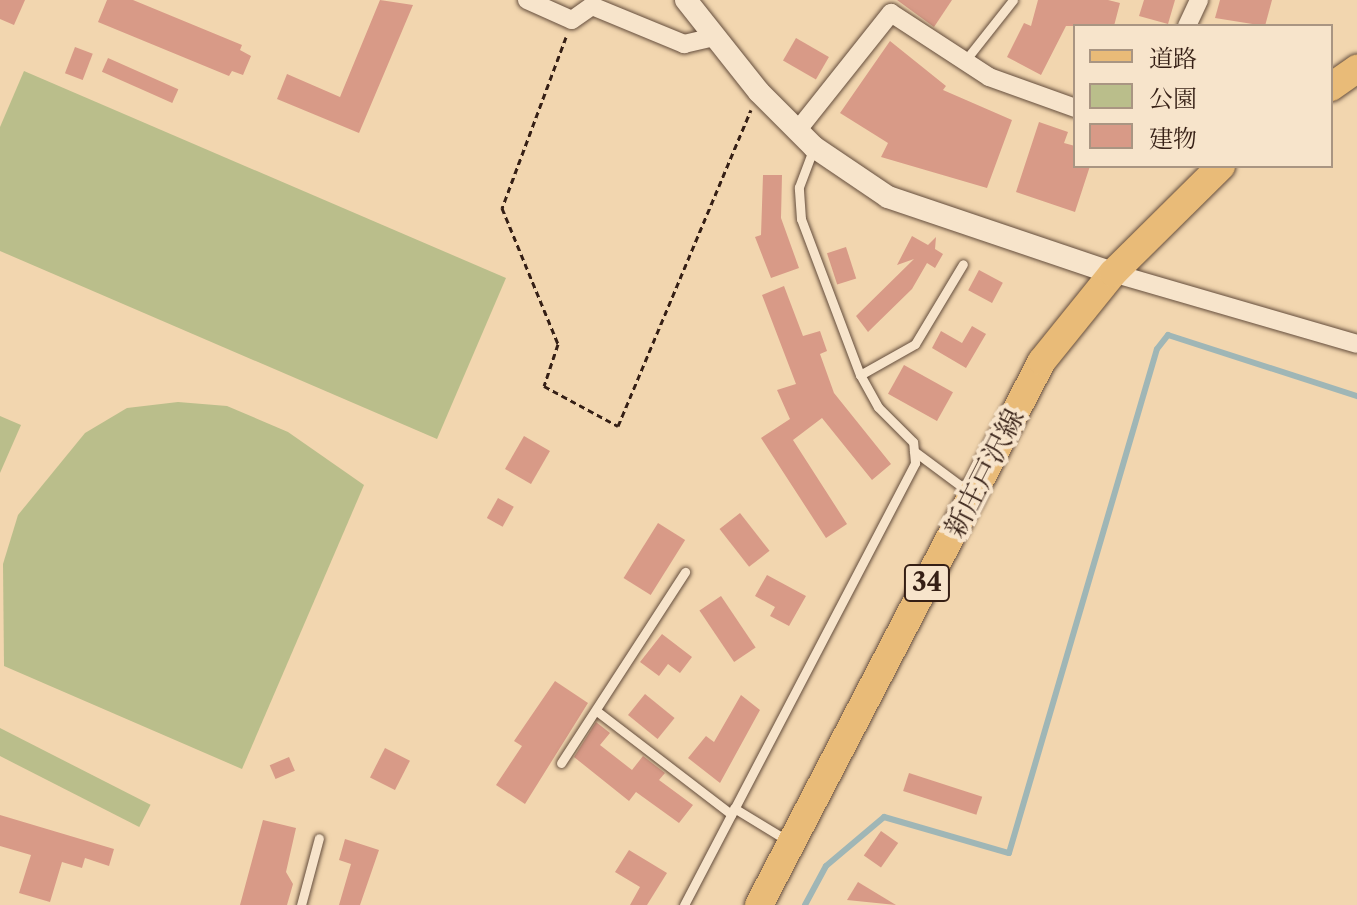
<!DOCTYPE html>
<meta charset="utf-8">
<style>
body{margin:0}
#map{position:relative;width:1357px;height:905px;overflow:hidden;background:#f2d6af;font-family:"Libre Caslon Text","Noto Serif JP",serif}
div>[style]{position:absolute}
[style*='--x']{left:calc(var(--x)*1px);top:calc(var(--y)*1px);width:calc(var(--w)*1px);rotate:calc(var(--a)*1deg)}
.green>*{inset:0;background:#babe8b;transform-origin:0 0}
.stream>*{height:6px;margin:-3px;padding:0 3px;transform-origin:3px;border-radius:3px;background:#9fb6b6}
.building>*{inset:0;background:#d89a87;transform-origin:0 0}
.path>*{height:3px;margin-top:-1.5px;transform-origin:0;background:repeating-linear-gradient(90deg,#351f15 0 6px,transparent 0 10px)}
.roads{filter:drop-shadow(0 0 2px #644d3c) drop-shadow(0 0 2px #644d3c)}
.service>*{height:9px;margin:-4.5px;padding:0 4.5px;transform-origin:4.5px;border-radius:4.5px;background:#f7e4cb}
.minor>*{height:18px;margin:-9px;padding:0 9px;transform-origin:9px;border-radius:9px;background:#f7e4cb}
.tertiary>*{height:22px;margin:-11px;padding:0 11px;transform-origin:11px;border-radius:11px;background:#f7e4cb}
.primary>*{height:28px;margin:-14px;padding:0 14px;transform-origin:14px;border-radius:14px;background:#e9bb78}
span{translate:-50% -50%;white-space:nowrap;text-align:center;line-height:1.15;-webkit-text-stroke:8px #f7e4cb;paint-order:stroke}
.shield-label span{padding:2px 6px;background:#f7e4cb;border:2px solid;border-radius:6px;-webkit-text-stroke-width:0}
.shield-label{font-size:26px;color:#351f15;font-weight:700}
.street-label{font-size:28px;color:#351f15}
.legend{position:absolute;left:1073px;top:24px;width:260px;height:144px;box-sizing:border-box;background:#f7e4cb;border:2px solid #a99582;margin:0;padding:10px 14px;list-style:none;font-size:24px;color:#351f15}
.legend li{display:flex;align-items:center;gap:16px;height:40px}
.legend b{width:40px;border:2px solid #a99582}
</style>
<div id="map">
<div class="green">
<div style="clip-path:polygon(24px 71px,506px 278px,437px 439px,0 251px,0 127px)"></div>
<div style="clip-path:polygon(178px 402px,227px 406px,288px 432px,364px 485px,242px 769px,4px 666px,3px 564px,18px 515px,85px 433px,127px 408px)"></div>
<div style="clip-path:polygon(0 416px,21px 425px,0 473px)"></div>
<div style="left:0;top:728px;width:169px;height:25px;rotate:27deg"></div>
</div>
<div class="stream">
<div style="--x:805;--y:905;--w:44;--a:-61.7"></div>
<div style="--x:826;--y:866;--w:76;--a:-40.2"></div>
<div style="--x:884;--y:817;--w:130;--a:16.1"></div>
<div style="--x:1009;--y:853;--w:525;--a:-73.64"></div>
<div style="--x:1157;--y:349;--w:18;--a:-52"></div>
<div style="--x:1168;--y:335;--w:199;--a:17.9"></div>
</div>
<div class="building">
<div style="clip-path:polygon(0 0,25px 0,14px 25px,0 19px)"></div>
<div style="clip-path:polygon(107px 0,133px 0,242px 45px,240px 50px,251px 56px,243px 75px,232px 71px,229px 76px,98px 22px)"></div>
<div style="clip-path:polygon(380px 0,413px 5px,359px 133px,277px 99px,287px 74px,340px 97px)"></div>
<div style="clip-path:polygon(897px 0,952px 0,934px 27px)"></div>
<div style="clip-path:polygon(1038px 0,1108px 0,1120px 3px,1114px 26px,1066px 26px,1041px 75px,1007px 57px,1024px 23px,1031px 26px)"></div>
<div style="clip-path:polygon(1144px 0,1175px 0,1168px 24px,1139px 16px)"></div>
<div style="clip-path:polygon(1220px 0,1272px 0,1265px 26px,1215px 18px)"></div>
<div style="left:796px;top:38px;width:38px;height:26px;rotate:30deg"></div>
<div style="clip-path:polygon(890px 41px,946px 86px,943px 90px,1012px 120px,987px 188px,881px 157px,888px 143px,840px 113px)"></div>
<div style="left:75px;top:47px;width:19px;height:28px;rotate:21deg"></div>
<div style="left:108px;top:58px;width:77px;height:15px;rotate:24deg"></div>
<div style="clip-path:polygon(1039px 122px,1068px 132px,1064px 143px,1075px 146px,1075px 166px,1090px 166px,1075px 212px,1016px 192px)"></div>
<div style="clip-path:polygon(763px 175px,782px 175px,781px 218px,799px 268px,771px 278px,755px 237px,761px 235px)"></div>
<div style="clip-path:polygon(912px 236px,928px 245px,936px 237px,935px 249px,943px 254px,935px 268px,927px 263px,912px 289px,868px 332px,856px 316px,914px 259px,897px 265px)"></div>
<div style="left:846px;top:247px;width:33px;height:20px;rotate:72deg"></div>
<div style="left:979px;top:270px;width:27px;height:23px;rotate:28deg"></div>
<div style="clip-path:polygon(784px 286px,803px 336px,820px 331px,827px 351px,820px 354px,834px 393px,891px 464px,872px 480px,822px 418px,793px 440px,847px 524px,826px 538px,761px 438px,790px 419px,777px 390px,796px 384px,762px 295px)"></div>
<div style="clip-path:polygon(972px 326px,986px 334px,966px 368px,932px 348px,941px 331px,962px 343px)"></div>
<div style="left:904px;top:365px;width:56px;height:33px;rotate:29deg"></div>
<div style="left:524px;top:436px;width:30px;height:38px;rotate:30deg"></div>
<div style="left:498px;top:498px;width:18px;height:23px;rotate:29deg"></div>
<div style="left:740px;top:513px;width:48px;height:26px;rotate:52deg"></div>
<div style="left:658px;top:523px;width:32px;height:65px;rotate:32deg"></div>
<div style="clip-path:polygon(767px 575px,806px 596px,789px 626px,770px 616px,775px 607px,755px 596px)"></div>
<div style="left:721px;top:596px;width:62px;height:26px;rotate:56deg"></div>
<div style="clip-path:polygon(662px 634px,692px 657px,680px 673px,668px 664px,659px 676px,640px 662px)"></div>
<div style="clip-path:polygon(555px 681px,588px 703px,525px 804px,496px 785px,522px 746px,514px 741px)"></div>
<div style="left:645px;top:694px;width:38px;height:27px;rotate:39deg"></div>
<div style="clip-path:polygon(741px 695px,760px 710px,720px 783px,688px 758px,706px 736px,714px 742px)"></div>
<div style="clip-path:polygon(596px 722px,610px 733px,600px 745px,632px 770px,643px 756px,665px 773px,659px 780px,693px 805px,679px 823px,636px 792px,629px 801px,574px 757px)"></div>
<div style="left:385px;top:748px;width:28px;height:33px;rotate:27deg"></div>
<div style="left:289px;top:757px;width:15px;height:21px;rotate:67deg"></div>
<div style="left:909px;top:773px;width:77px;height:19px;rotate:18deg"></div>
<div style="clip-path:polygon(0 815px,114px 849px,109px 866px,85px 858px,82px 868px,62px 862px,50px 902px,19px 893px,31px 855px,0 846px)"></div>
<div style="clip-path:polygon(263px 820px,296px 828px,286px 872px,293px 884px,287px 905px,240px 905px)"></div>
<div style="left:881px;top:831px;width:21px;height:30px;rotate:35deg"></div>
<div style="clip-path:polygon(345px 839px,379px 850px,360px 905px,339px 905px,351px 864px,339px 860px)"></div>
<div style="clip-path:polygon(629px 850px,667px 873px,647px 905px,630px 905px,640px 887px,615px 872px)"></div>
<div style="clip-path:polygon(858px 882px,896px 905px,847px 900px)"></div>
</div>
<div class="path">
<div style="--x:566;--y:37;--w:183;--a:110.5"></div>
<div style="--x:502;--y:208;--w:147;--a:67.6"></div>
<div style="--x:558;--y:344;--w:44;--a:108.4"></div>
<div style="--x:544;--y:386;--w:84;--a:28.4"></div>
<div style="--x:618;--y:426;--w:343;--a:-67.2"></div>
</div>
<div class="roads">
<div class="service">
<div style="--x:964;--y:62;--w:79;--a:-51.7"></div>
<div style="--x:860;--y:375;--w:63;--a:-29.4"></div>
<div style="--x:915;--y:344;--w:93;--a:-59"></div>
<div style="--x:914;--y:451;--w:69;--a:36.7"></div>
<div style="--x:598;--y:712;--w:168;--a:37.5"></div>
<div style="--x:561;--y:763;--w:228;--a:-57"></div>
<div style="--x:734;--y:808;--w:66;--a:31.3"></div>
<div style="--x:301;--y:905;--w:69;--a:-75"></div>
<div style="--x:684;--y:905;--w:499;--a:-62.4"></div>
<div style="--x:915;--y:463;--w:21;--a:-95"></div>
<div style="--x:913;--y:442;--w:49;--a:-135"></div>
<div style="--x:878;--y:407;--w:37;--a:-119"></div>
<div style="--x:860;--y:375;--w:167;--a:-110.7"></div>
<div style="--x:801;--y:219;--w:32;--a:-94"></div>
<div style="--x:799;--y:187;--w:43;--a:-69.4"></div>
</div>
<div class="minor">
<div style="--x:527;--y:0;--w:49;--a:24"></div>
<div style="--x:572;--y:20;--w:24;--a:-35"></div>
<div style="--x:592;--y:6;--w:100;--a:22.4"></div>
<div style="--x:684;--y:44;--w:31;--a:-13"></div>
<div style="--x:1187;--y:26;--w:29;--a:-65"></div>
<div style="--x:797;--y:131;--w:151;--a:-51.5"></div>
<div style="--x:891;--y:13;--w:117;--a:33.1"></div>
<div style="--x:989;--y:77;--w:91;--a:19.8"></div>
<div style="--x:1113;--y:273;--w:254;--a:16.2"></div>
</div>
<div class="tertiary">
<div style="--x:686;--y:0;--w:117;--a:51.6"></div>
<div style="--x:759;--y:92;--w:78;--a:45"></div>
<div style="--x:814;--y:147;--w:89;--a:34"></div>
<div style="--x:888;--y:197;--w:237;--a:18.7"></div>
</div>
<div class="primary">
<div style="--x:1331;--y:87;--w:32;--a:-35"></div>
<div style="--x:759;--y:905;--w:613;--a:-62.52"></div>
<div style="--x:1042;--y:361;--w:113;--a:-51.1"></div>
<div style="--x:1113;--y:273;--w:152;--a:-44.7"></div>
</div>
</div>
<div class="shield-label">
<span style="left:927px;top:583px">34</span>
</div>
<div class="street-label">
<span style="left:984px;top:473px;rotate:-63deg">新庄戸沢線</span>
</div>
<ul class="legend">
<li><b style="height:10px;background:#e9bb78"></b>道路</li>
<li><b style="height:22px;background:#babe8b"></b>公園</li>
<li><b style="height:22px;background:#d89a87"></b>建物</li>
</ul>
</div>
